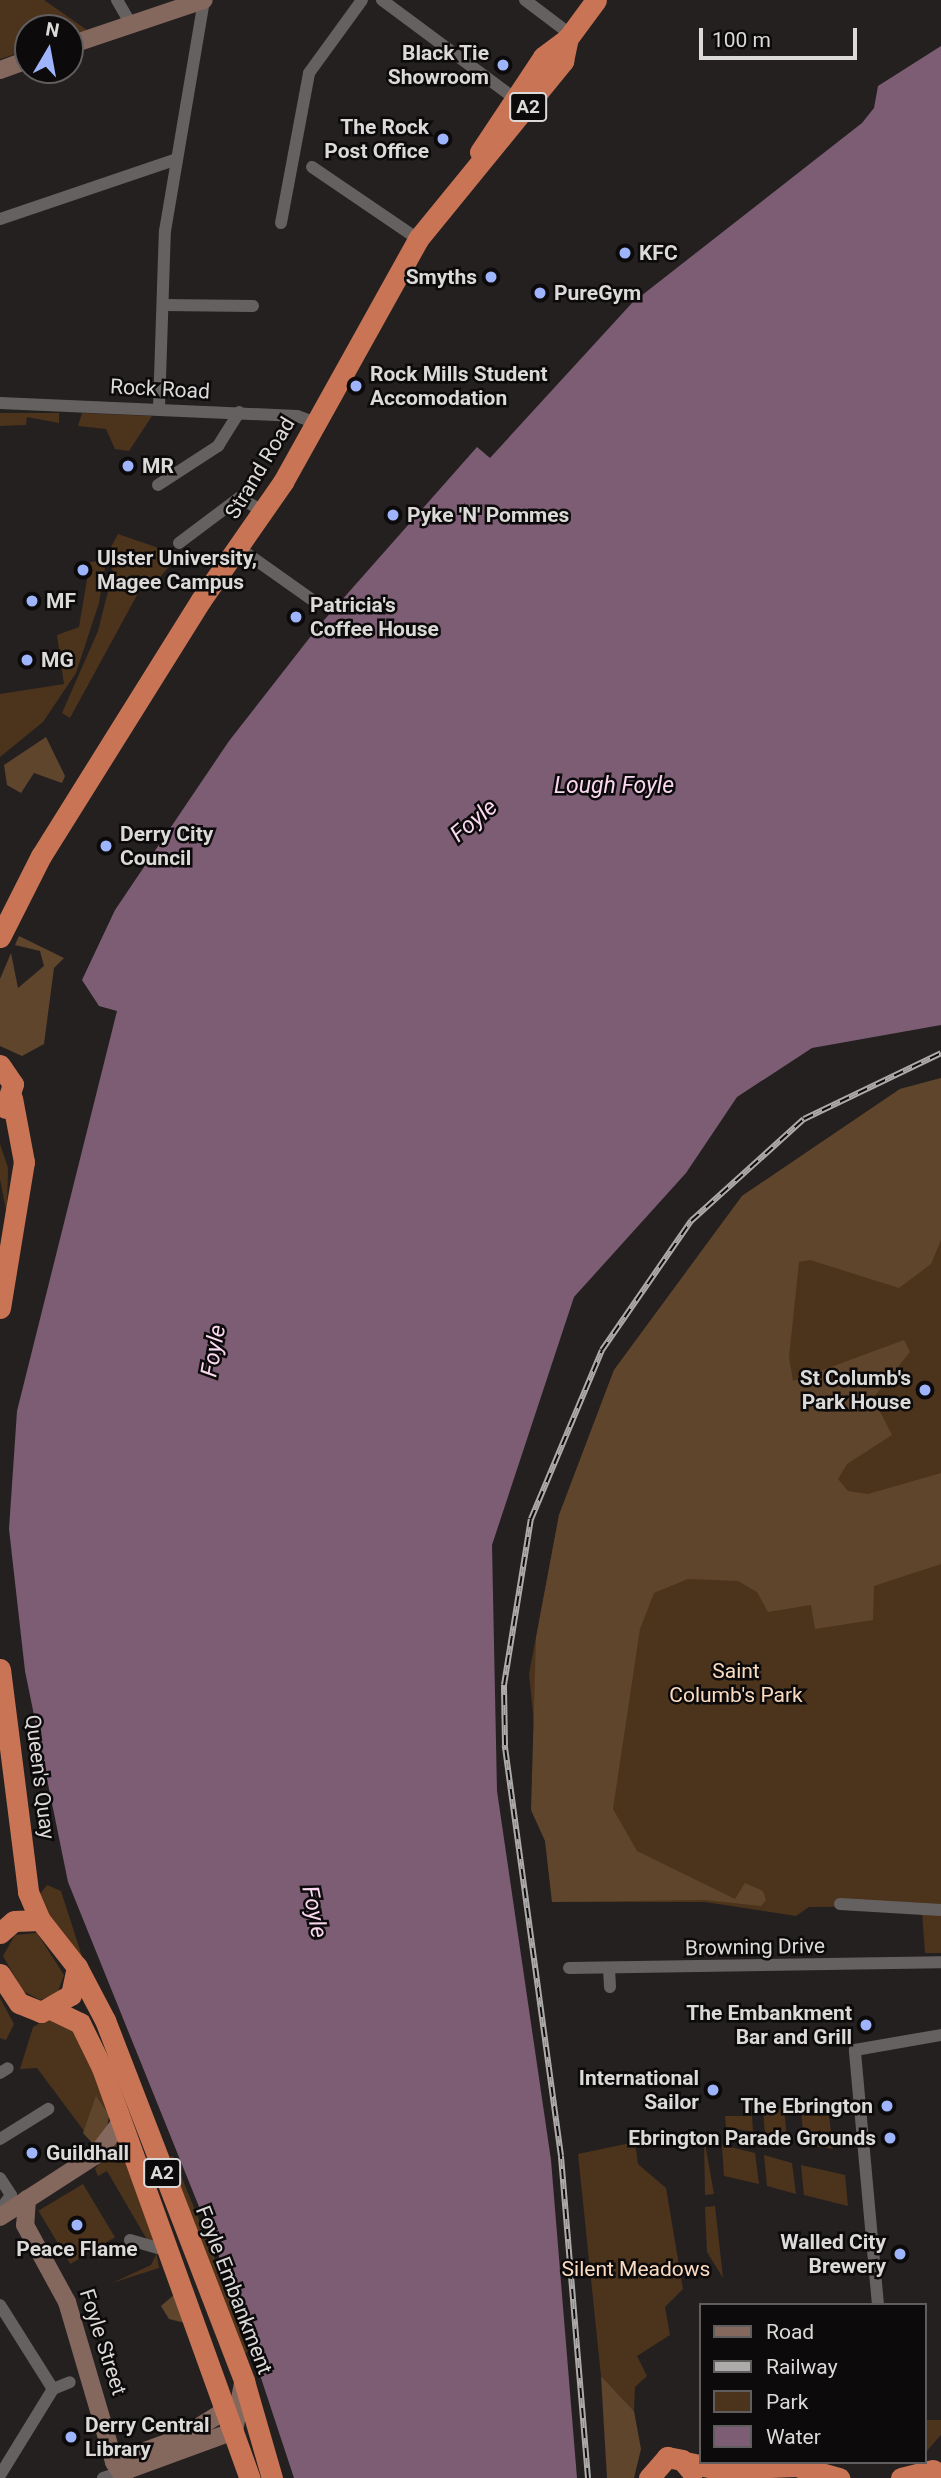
<!DOCTYPE html>
<style>
body{margin:0}
#map{position:relative;width:941px;height:2478px;overflow:hidden;background:#242020;font-family:Roboto,sans-serif}
div>[style]{position:absolute}
[style*='--x']{left:calc(var(--x)*1px);top:calc(var(--y)*1px);width:calc(var(--w)*1px);rotate:calc(var(--a)*1deg)}
.green>*{inset:0;background:#4c331c;transform-origin:0 0}
.forest>*{inset:0;background:#60452d}
.water>*{inset:0;background:#7c5d74}
.street>*{height:12px;margin:-6px;padding:0 6px;transform-origin:6px;border-radius:6px;background:#666161}
.secondary>*{height:18px;margin:-9px;padding:0 9px;transform-origin:9px;border-radius:9px;background:#84675d}
.highway>*{height:21px;margin:-10.5px;padding:0 10.5px;transform-origin:10.5px;border-radius:10.5px;background:#c97555}
.rail>*{height:6px;margin-top:-3px;transform-origin:0;background:repeating-linear-gradient(90deg,#0c0a0a 0 10px,#adabaa 0 20px);box-sizing:border-box;border-block:2px solid #adabaa}
.dots>*{width:19px;height:19px;translate:-50% -50%;box-sizing:border-box;border:4px solid #0c0a0a;border-radius:50%}
span{translate:-50% -50%;white-space:nowrap;text-align:center;line-height:1.15;-webkit-text-stroke:5px #0c0a0a;paint-order:stroke}
.shield-label span{padding:2px 5px;background:#0c0a0a;border:2px solid;border-radius:5px;-webkit-text-stroke-width:0}
.shield-label{font-size:19px;color:#dcdad9;font-weight:700}
.poi-label{font-size:21px;color:#dcdad9;font-weight:700}
.right{translate:-100% -50%;text-align:right}
.left{translate:0 -50%;text-align:left}
.street-label{font-size:21px;color:#dcdad9}
.park-label{font-size:21px;color:#fadbc1}
.water-label{font-size:23px;color:#f9d8f0;font-style:italic}
.legend{position:absolute;left:699px;top:2303px;width:228px;height:161px;box-sizing:border-box;background:#0c0a0a;border:2px solid #5f5d5d;margin:0;padding:9px 12px;list-style:none;font-size:21px;color:#dcdad9}
.legend li{display:flex;align-items:center;gap:14px;height:35px}
.legend b{width:35px;border:2px solid #5f5d5d}
.north{position:absolute;left:14px;top:14px;width:70px;height:70px;box-sizing:border-box;background:#0c0a0a;border:2px solid #5f5d5d;border-radius:50%;rotate:10deg;font-size:19px;font-weight:700;line-height:28px;text-align:center;color:#dcdad9}
.north::after{content:'';display:block;margin:auto;width:24px;height:32px;background:#9eb4fd;clip-path:polygon(50% 0,100% 100%,50% 72%,0 100%)}
.scale{position:absolute;left:699px;top:28px;width:158px;height:32px;box-sizing:border-box;border:4px solid #dcdad9;border-top:0;padding-left:9px;font-size:21px;line-height:24px;white-space:nowrap;color:#dcdad9;-webkit-text-stroke:5px #0c0a0a;paint-order:stroke}
</style>
<div id="map">
<div class="green">
<div style="clip-path:polygon(0 0,44px 0,87px 30px,70px 35px,70px 28px,28px 28px,28px 50px,0 59px)"></div>
<div style="clip-path:polygon(0 413px,59px 413px,59px 423px,27px 417px,26px 425px,0 426px)"></div>
<div style="clip-path:polygon(82px 413px,152px 416px,129px 451px,115px 449px,106px 429px,78px 426px)"></div>
<div style="clip-path:polygon(118px 534px,179px 555px,149px 590px,142px 586px,70px 718px,62px 713px,98px 631px,113px 571px,106px 556px)"></div>
<div style="clip-path:polygon(100px 561px,105px 568px,99px 603px,76px 673px,43px 722px,0 757px,0 694px,64px 684px,57px 635px,79px 627px,90px 562px)"></div>
<div style="clip-path:polygon(941px 1078px,941px 1906px,809px 1907px,796px 1916px,705px 1902px,552px 1902px,529px 1674px,559px 1515px,614px 1370px,742px 1196px,900px 1089px)"></div>
<div style="clip-path:polygon(0 1144px,8px 1168px,7px 1215px,0 1179px)"></div>
<div style="clip-path:polygon(47px 1885px,61px 1891px,87px 1972px,47px 1915px,39px 1895px)"></div>
<div style="clip-path:polygon(922px 1911px,941px 1914px,941px 1953px,925px 1953px)"></div>
<div style="clip-path:polygon(37px 1933px,64px 1975px,57px 1994px,40px 2000px,23px 1991px,3px 1956px,15px 1935px)"></div>
<div style="clip-path:polygon(0 1998px,14px 2024px,6px 2040px,0 2038px)"></div>
<div style="clip-path:polygon(47px 2019px,77px 2029px,109px 2115px,96px 2147px,37px 2068px,20px 2069px,33px 2027px)"></div>
<div style="clip-path:polygon(828px 2107px,833px 2149px,804px 2145px,801px 2109px)"></div>
<div style="clip-path:polygon(784px 2109px,787px 2138px,765px 2134px,763px 2110px)"></div>
<div style="clip-path:polygon(725px 2116px,752px 2116px,753px 2132px,726px 2127px)"></div>
<div style="clip-path:polygon(704px 2138px,714px 2194px,705px 2195px)"></div>
<div style="clip-path:polygon(117px 2140px,153px 2235px,159px 2268px,112px 2283px,151px 2265px,156px 2255px,107px 2171px,98px 2176px,95px 2169px)"></div>
<div style="clip-path:polygon(635px 2142px,638px 2164px,666px 2188px,683px 2289px,665px 2307px,670px 2335px,637px 2356px,647px 2376px,635px 2387px,634px 2411px,601px 2376px,578px 2154px)"></div>
<div style="clip-path:polygon(722px 2145px,755px 2153px,759px 2184px,724px 2176px)"></div>
<div style="clip-path:polygon(764px 2155px,792px 2163px,796px 2194px,767px 2186px)"></div>
<div style="clip-path:polygon(173px 2156px,241px 2323px,249px 2349px,242px 2358px,163px 2159px)"></div>
<div style="clip-path:polygon(801px 2165px,845px 2175px,848px 2206px,804px 2195px)"></div>
<div style="left:83px;top:2184px;width:62px;height:52px;rotate:59deg"></div>
<div style="clip-path:polygon(715px 2206px,723px 2278px,707px 2252px,705px 2207px)"></div>
<div style="clip-path:polygon(925px 2420px,941px 2420px,941px 2435px,925px 2453px)"></div>
</div>
<div class="forest">
<div style="clip-path:polygon(46px 737px,65px 776px,62px 783px,34px 773px,21px 793px,7px 785px,4px 765px)"></div>
<div style="clip-path:polygon(19px 936px,64px 958px,54px 968px,44px 1044px,22px 1056px,0 1046px,0 979px,11px 953px,18px 988px,44px 966px,40px 951px,15px 945px)"></div>
<div style="clip-path:polygon(941px 1078px,941px 1240px,931px 1264px,899px 1288px,810px 1260px,799px 1262px,789px 1357px,793px 1381px,904px 1340px,910px 1352px,873px 1398px,892px 1435px,847px 1464px,838px 1479px,848px 1491px,868px 1494px,941px 1473px,941px 1564px,874px 1586px,873px 1620px,815px 1629px,811px 1605px,768px 1612px,757px 1592px,738px 1581px,688px 1579px,654px 1593px,640px 1629px,613px 1809px,637px 1851px,735px 1899px,745px 1883px,763px 1891px,766px 1900px,761px 1906px,705px 1900px,552px 1902px,545px 1841px,531px 1810px,536px 1638px,559px 1515px,614px 1370px,742px 1196px,900px 1089px)"></div>
<div style="clip-path:polygon(96px 2096px,109px 2115px,106px 2136px,96px 2147px,83px 2133px)"></div>
<div style="clip-path:polygon(175px 2294px,185px 2323px,169px 2319px,161px 2306px)"></div>
<div style="clip-path:polygon(601px 2376px,634px 2411px,641px 2449px,634px 2478px,607px 2478px)"></div>
</div>
<div class="water">
<div style="clip-path:polygon(941px 46px,941px 1025px,812px 1048px,737px 1097px,686px 1173px,574px 1297px,492px 1545px,497px 1791px,551px 2160px,577px 2478px,294px 2478px,229px 2281px,68px 1882px,25px 1671px,9px 1529px,17px 1411px,117px 1011px,99px 1006px,82px 980px,115px 910px,229px 741px,318px 627px,477px 447px,490px 458px,632px 303px,862px 123px,874px 108px,878px 86px)"></div>
</div>
<div class="street">
<div style="--x:117;--y:0;--w:28;--a:60"></div>
<div style="--x:382;--y:0;--w:164;--a:36.6"></div>
<div style="--x:525;--y:0;--w:56;--a:37.1"></div>
<div style="--x:312;--y:167;--w:128;--a:34.2"></div>
<div style="--x:0;--y:219;--w:187;--a:-18.7"></div>
<div style="--x:281;--y:223;--w:153;--a:-79.4"></div>
<div style="--x:309;--y:73;--w:90;--a:-54"></div>
<div style="--x:163;--y:305;--w:90;--a:0.6"></div>
<div style="--x:0;--y:403;--w:297;--a:2.5"></div>
<div style="--x:297;--y:416;--w:20;--a:20"></div>
<div style="--x:159;--y:408;--w:177;--a:-88.1"></div>
<div style="--x:165;--y:231;--w:234;--a:-80.4"></div>
<div style="--x:158;--y:485;--w:72;--a:-33"></div>
<div style="--x:218;--y:446;--w:40;--a:-58"></div>
<div style="--x:179;--y:543;--w:75;--a:-36.9"></div>
<div style="--x:239;--y:498;--w:30;--a:28"></div>
<div style="--x:239;--y:548;--w:88;--a:35.3"></div>
<div style="--x:840;--y:1904;--w:101;--a:3.4"></div>
<div style="--x:569;--y:1968;--w:372;--a:-0.9"></div>
<div style="--x:609;--y:1968;--w:19;--a:87"></div>
<div style="--x:0;--y:2073;--w:9;--a:-32"></div>
<div style="--x:0;--y:2139;--w:57;--a:-32"></div>
<div style="--x:0;--y:2178;--w:20;--a:57"></div>
<div style="--x:11;--y:2195;--w:19;--a:126"></div>
<div style="--x:130;--y:2240;--w:36;--a:16"></div>
<div style="--x:0;--y:2305;--w:99;--a:57.8"></div>
<div style="--x:53;--y:2389;--w:101;--a:121.6"></div>
<div style="--x:878;--y:2305;--w:256;--a:-95.2"></div>
<div style="--x:855;--y:2050;--w:87;--a:-9.9"></div>
<div style="--x:53;--y:2389;--w:18;--a:-22"></div>
<div style="--x:103;--y:2478;--w:20;--a:-18"></div>
</div>
<div class="secondary">
<div style="--x:70;--y:45;--w:141;--a:-18.6"></div>
<div style="--x:0;--y:70;--w:30;--a:-20"></div>
<div style="--x:27;--y:2199;--w:26;--a:94"></div>
<div style="--x:25;--y:2225;--w:88;--a:61.4"></div>
<div style="--x:67;--y:2302;--w:167;--a:73.6"></div>
<div style="--x:114;--y:2462;--w:19;--a:58"></div>
<div style="--x:0;--y:2217;--w:114;--a:-32.9"></div>
<div style="--x:96;--y:2155;--w:41;--a:-52.9"></div>
<div style="--x:114;--y:2462;--w:71;--a:-19.7"></div>
<div style="--x:181;--y:2438;--w:53;--a:-31.9"></div>
<div style="--x:122;--y:2472;--w:119;--a:-20.1"></div>
<div style="--x:234;--y:2431;--w:49;--a:-79.4"></div>
</div>
<div class="highway">
<div style="--x:480;--y:152;--w:114;--a:-56.4"></div>
<div style="--x:543;--y:57;--w:31;--a:-37"></div>
<div style="--x:568;--y:38;--w:47;--a:-53.6"></div>
<div style="--x:0;--y:937;--w:91;--a:-63.2"></div>
<div style="--x:41;--y:856;--w:302;--a:-58"></div>
<div style="--x:201;--y:600;--w:144;--a:-55.2"></div>
<div style="--x:283;--y:482;--w:278;--a:-60.9"></div>
<div style="--x:418;--y:239;--w:230;--a:-50.8"></div>
<div style="--x:563;--y:61;--w:24;--a:-78"></div>
<div style="--x:0;--y:1065;--w:23;--a:56"></div>
<div style="--x:13;--y:1084;--w:25;--a:108"></div>
<div style="--x:0;--y:1308;--w:148;--a:-80.7"></div>
<div style="--x:24;--y:1162;--w:65;--a:-100.6"></div>
<div style="--x:0;--y:1669;--w:225;--a:82.8"></div>
<div style="--x:28;--y:1892;--w:30;--a:67"></div>
<div style="--x:0;--y:1933;--w:18;--a:-41"></div>
<div style="--x:14;--y:1921;--w:26;--a:-2"></div>
<div style="--x:40;--y:1920;--w:60;--a:51.8"></div>
<div style="--x:77;--y:1967;--w:60;--a:62.2"></div>
<div style="--x:105;--y:2020;--w:387;--a:68.9"></div>
<div style="--x:244;--y:2381;--w:101;--a:73.9"></div>
<div style="--x:0;--y:1974;--w:35;--a:57"></div>
<div style="--x:19;--y:2003;--w:24;--a:22"></div>
<div style="--x:41;--y:2012;--w:34;--a:-30"></div>
<div style="--x:71;--y:1995;--w:29;--a:-78"></div>
<div style="--x:53;--y:2010;--w:30;--a:26"></div>
<div style="--x:80;--y:2023;--w:50;--a:63.9"></div>
<div style="--x:102;--y:2068;--w:436;--a:70.2"></div>
<div style="--x:685;--y:2462;--w:34;--a:12"></div>
<div style="--x:718;--y:2469;--w:78;--a:-2.2"></div>
<div style="--x:796;--y:2466;--w:45;--a:15.6"></div>
<div style="--x:649;--y:2478;--w:28;--a:-49"></div>
<div style="--x:667;--y:2457;--w:15;--a:11"></div>
<div style="--x:682;--y:2460;--w:16;--a:50"></div>
<div style="--x:901;--y:2478;--w:33;--a:-14"></div>
</div>
<div class="rail">
<div style="--x:588;--y:2478;--w:323;--a:-94.8"></div>
<div style="--x:561;--y:2156;--w:415;--a:-97.8"></div>
<div style="--x:505;--y:1745;--w:60;--a:-91"></div>
<div style="--x:504;--y:1685;--w:168;--a:-80.8"></div>
<div style="--x:531;--y:1519;--w:183;--a:-67.2"></div>
<div style="--x:602;--y:1350;--w:157;--a:-55.4"></div>
<div style="--x:691;--y:1221;--w:152;--a:-42.1"></div>
<div style="--x:804;--y:1119;--w:152;--a:-25.7"></div>
</div>
<div class="dots">
<div style="left:503px;top:65px;background:#9eb4fd"></div>
<div style="left:443px;top:139px;background:#9eb4fd"></div>
<div style="left:625px;top:253px;background:#9eb4fd"></div>
<div style="left:491px;top:277px;background:#9eb4fd"></div>
<div style="left:540px;top:293px;background:#9eb4fd"></div>
<div style="left:356px;top:386px;background:#9eb4fd"></div>
<div style="left:128px;top:466px;background:#9eb4fd"></div>
<div style="left:393px;top:515px;background:#9eb4fd"></div>
<div style="left:83px;top:570px;background:#9eb4fd"></div>
<div style="left:32px;top:601px;background:#9eb4fd"></div>
<div style="left:296px;top:617px;background:#9eb4fd"></div>
<div style="left:27px;top:660px;background:#9eb4fd"></div>
<div style="left:106px;top:846px;background:#9eb4fd"></div>
<div style="left:925px;top:1390px;background:#9eb4fd"></div>
<div style="left:866px;top:2025px;background:#9eb4fd"></div>
<div style="left:713px;top:2090px;background:#9eb4fd"></div>
<div style="left:887px;top:2106px;background:#9eb4fd"></div>
<div style="left:890px;top:2138px;background:#9eb4fd"></div>
<div style="left:32px;top:2153px;background:#9eb4fd"></div>
<div style="left:77px;top:2225px;background:#9eb4fd"></div>
<div style="left:900px;top:2254px;background:#9eb4fd"></div>
<div style="left:71px;top:2437px;background:#9eb4fd"></div>
</div>
<div class="shield-label">
<span style="left:528px;top:107px">A2</span>
<span style="left:162px;top:2173px">A2</span>
</div>
<div class="poi-label">
<span class="right" style="left:489px;top:65px">Black Tie<br>Showroom</span>
<span class="right" style="left:429px;top:139px">The Rock<br>Post Office</span>
<span class="left" style="left:639px;top:253px">KFC</span>
<span class="right" style="left:477px;top:277px">Smyths</span>
<span class="left" style="left:554px;top:293px">PureGym</span>
<span class="left" style="left:370px;top:386px">Rock Mills Student<br>Accomodation</span>
<span class="left" style="left:142px;top:466px">MR</span>
<span class="left" style="left:407px;top:515px">Pyke 'N' Pommes</span>
<span class="left" style="left:97px;top:570px">Ulster University,<br>Magee Campus</span>
<span class="left" style="left:46px;top:601px">MF</span>
<span class="left" style="left:310px;top:617px">Patricia's<br>Coffee House</span>
<span class="left" style="left:41px;top:660px">MG</span>
<span class="left" style="left:120px;top:846px">Derry City<br>Council</span>
<span class="right" style="left:911px;top:1390px">St Columb's<br>Park House</span>
<span class="right" style="left:852px;top:2025px">The Embankment<br>Bar and Grill</span>
<span class="right" style="left:699px;top:2090px">International<br>Sailor</span>
<span class="right" style="left:873px;top:2106px">The Ebrington</span>
<span class="right" style="left:876px;top:2138px">Ebrington Parade Grounds</span>
<span class="left" style="left:46px;top:2153px">Guildhall</span>
<span class="right" style="left:886px;top:2254px">Walled City<br>Brewery</span>
<span style="left:77px;top:2249px">Peace Flame</span>
<span class="left" style="left:85px;top:2437px">Derry Central<br>Library</span>
</div>
<div class="street-label">
<span style="left:160px;top:389px;rotate:3deg">Rock Road</span>
<span style="left:260px;top:468px;rotate:-59deg">Strand Road</span>
<span style="left:40px;top:1777px;rotate:83deg">Queen's Quay</span>
<span style="left:755px;top:1947px;rotate:-1deg">Browning Drive</span>
<span style="left:234px;top:2290px;rotate:69deg">Foyle Embankment</span>
<span style="left:103px;top:2342px;rotate:72deg">Foyle Street</span>
</div>
<div class="park-label">
<span style="left:736px;top:1683px">Saint<br>Columb's Park</span>
<span style="left:636px;top:2269px">Silent Meadows</span>
</div>
<div class="water-label">
<span style="left:614px;top:786px">Lough Foyle</span>
<span style="left:474px;top:821px;rotate:-40deg">Foyle</span>
<span style="left:214px;top:1351px;rotate:-80deg">Foyle</span>
<span style="left:314px;top:1912px;rotate:79deg">Foyle</span>
</div>
<ul class="legend">
<li><b style="height:9px;background:#84675d"></b>Road</li>
<li><b style="height:9px;background:#adabaa"></b>Railway</li>
<li><b style="height:19px;background:#4c331c"></b>Park</li>
<li><b style="height:19px;background:#7c5d74"></b>Water</li>
</ul>
<div class="north">N</div>
<div class="scale">100 m</div>
</div>
